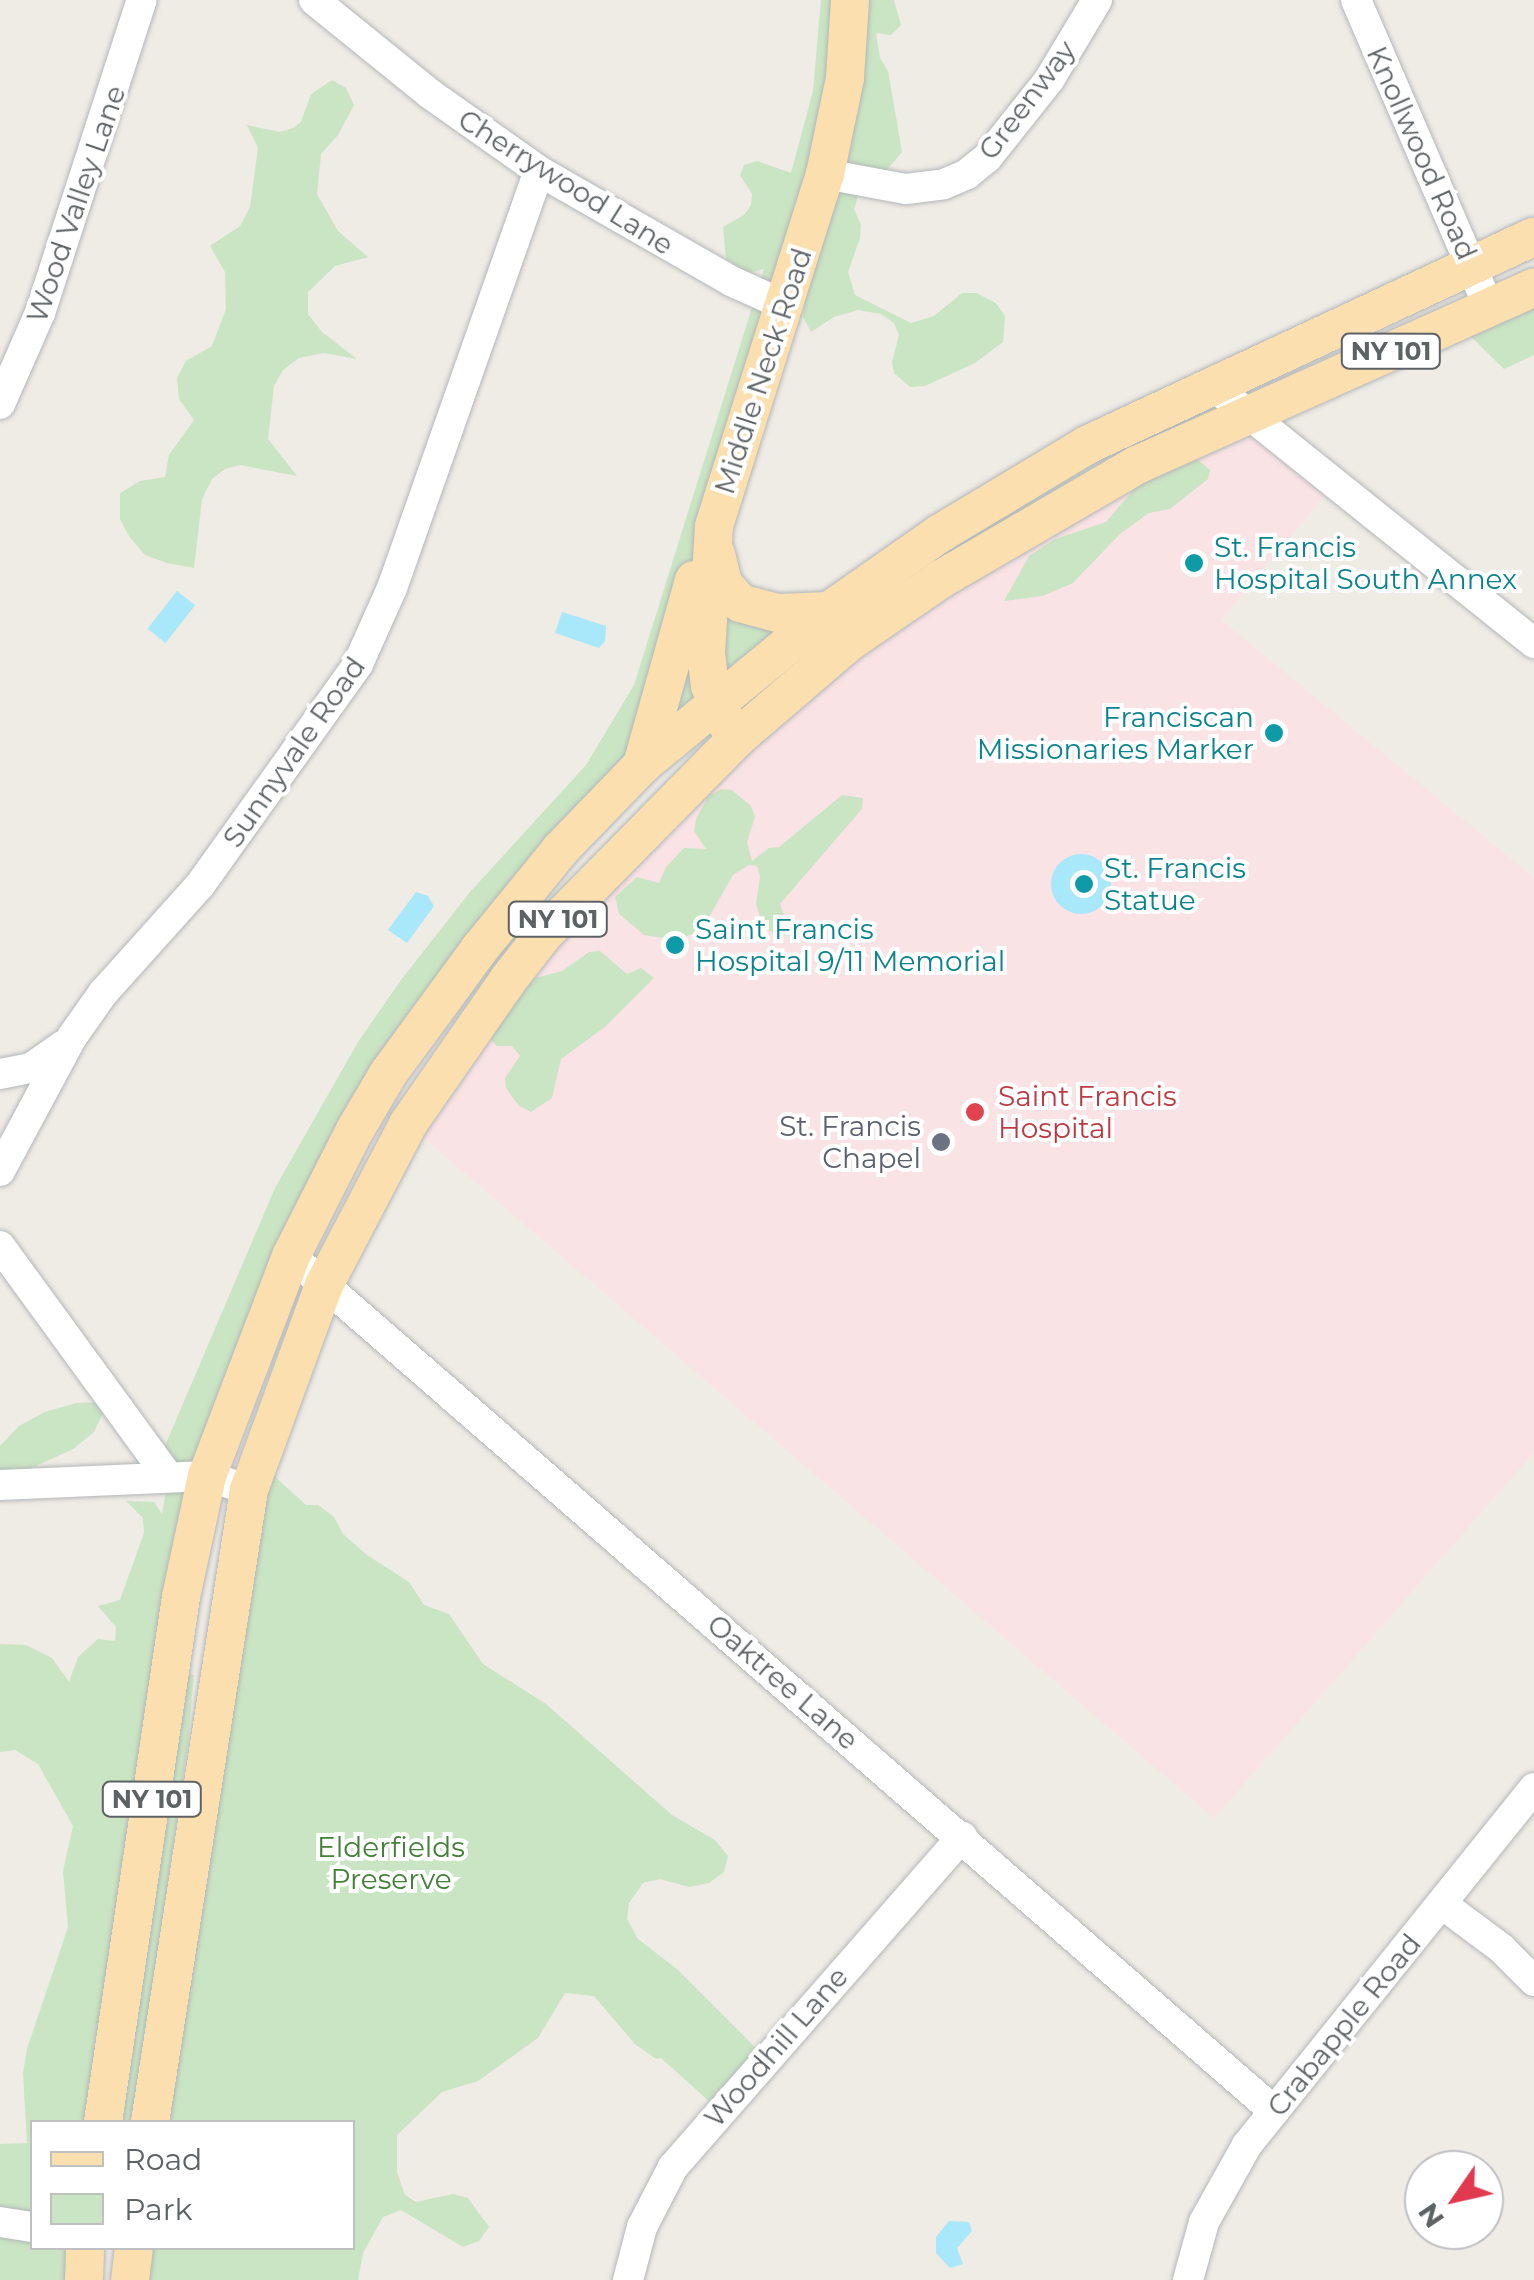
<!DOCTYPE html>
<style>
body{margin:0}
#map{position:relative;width:1534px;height:2280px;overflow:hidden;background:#efebe5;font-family:Montserrat,sans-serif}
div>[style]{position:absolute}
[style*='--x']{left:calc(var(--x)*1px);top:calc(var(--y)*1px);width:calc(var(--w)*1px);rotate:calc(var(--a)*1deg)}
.medical>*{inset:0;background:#fae3e5}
.green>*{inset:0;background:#cae5c3}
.water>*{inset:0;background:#a9e7fb;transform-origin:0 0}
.round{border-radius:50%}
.roads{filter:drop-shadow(0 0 2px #b2b7b9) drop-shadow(0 0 2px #b2b7b9)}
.minor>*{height:30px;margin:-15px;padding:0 15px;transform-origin:15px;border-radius:15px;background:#fff}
.major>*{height:38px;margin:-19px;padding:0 19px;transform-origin:19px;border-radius:19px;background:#fbdfae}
.dots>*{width:28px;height:28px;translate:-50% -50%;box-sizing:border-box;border:5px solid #fff;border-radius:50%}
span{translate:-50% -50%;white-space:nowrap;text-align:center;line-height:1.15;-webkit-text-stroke:8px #fff;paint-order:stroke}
.shield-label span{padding:2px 8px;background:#fff;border:2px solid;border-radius:8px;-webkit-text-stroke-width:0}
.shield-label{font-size:25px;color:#5d6265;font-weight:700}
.street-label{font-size:28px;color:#5d6265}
.culture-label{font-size:28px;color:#0d838f}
.left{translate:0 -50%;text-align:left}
.right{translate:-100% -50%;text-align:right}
.health-label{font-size:28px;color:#be3a42}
.worship-label{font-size:28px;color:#5b616d}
.park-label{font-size:28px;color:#438038}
.legend{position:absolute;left:30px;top:2120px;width:325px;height:130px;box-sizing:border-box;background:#fff;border:2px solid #bec0c1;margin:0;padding:12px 18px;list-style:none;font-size:30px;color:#5d6265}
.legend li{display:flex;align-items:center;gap:20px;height:50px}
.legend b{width:50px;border:2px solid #bec0c1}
.north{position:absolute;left:1404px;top:2150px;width:100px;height:100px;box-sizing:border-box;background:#fff;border:2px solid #bec0c1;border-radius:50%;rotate:236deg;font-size:28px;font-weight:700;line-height:40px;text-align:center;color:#5d6265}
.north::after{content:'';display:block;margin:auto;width:35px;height:45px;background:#e1394d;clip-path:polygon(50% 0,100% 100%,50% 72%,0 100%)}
</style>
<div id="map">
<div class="medical">
<div style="clip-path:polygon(1248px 414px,1335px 484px,1221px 620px,1534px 878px,1534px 1452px,1214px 1818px,408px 1124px,474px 1029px,789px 691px)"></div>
</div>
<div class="green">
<div style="clip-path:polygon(821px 0,894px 0,901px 25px,891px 35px,876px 33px,880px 58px,888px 71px,902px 152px,886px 171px,867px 168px,854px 209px,861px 225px,860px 238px,848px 272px,855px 295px,911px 323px,934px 316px,962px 293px,976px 293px,996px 303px,1005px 316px,1003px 342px,975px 363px,925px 386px,910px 387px,894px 373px,892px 362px,899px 335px,894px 323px,881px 314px,858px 310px,834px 317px,811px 332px,803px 317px,807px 282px,719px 574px,803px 613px,642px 765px,389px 1072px,207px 1476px,103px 2122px,32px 2122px,32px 2248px,85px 2248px,84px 2280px,0 2280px,0 2144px,27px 2143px,23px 2073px,27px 2049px,68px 1927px,63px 1871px,73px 1826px,38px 1764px,15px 1750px,0 1752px,0 1644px,26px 1645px,52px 1658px,69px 1682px,78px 1657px,98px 1639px,115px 1641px,116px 1627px,98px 1606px,120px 1600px,144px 1533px,143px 1518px,126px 1501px,154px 1502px,162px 1514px,169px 1474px,159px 1460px,275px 1188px,358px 1042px,401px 980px,470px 892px,586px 765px,634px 685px,764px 269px,748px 273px,726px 259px,723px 227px,744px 215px,751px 205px,752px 194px,740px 175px,744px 165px,757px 161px,791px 173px,813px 91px)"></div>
<div style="clip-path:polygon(332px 80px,346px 88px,354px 105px,338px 135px,321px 154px,317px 194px,338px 231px,368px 257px,335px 266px,308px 292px,308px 314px,322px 332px,357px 359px,324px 353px,299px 358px,283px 370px,274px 386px,268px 439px,297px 476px,240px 465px,225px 469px,212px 479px,202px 499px,194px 568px,167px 563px,145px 555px,129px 536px,120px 519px,120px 493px,140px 481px,165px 477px,169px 455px,194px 420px,179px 399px,177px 378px,186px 361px,212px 346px,226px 309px,225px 272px,210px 246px,240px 226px,250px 207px,258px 148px,247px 125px,280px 132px,293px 128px,301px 122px,311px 94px)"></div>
<div style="clip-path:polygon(1534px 292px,1534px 355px,1504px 369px,1459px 325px)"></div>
<div style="clip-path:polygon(1197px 459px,1210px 470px,1208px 479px,1170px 509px,1149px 513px,1120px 534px,1073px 583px,1043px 596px,1004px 601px,1029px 556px,1055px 539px,1106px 522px,1144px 477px)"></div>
<div style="clip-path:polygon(721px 789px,732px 790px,751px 806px,755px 817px,747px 842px,752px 861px,769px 848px,779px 847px,842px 795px,863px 798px,862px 809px,780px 904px,790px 934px,782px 937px,763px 927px,756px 904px,760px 877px,757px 866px,749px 865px,733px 875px,701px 931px,676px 940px,644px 935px,619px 914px,615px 897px,637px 877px,659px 883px,666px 867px,684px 848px,706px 849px,694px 831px,696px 819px,708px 797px)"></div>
<div style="clip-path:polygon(600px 951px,627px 974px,641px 968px,654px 978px,605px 1027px,561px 1059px,552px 1098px,531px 1112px,518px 1105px,506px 1088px,505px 1078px,520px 1056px,512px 1046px,497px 1046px,489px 1038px,528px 980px,562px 971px,589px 952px)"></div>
<div style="clip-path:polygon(108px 1402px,94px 1432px,73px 1449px,21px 1473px,0 1476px,0 1446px,19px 1426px,45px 1412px,76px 1403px)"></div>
<div style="clip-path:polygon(273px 1475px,306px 1505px,318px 1505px,334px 1517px,343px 1534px,367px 1555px,409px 1582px,424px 1605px,449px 1614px,483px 1664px,546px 1704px,672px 1815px,715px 1840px,728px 1856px,724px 1872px,709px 1883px,689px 1887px,660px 1879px,643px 1883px,629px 1903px,627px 1919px,638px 1939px,678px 1970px,766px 2058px,720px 2111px,661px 2058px,656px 2059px,635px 2044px,594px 1996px,565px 1993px,538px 2038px,478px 2081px,442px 2092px,397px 2135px,397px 2172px,405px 2195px,416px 2202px,453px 2194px,468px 2198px,489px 2227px,479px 2241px,463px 2247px,401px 2210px,383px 2217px,363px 2253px,358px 2280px,130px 2280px,134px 2248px,352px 2248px,352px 2122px,150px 2122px,231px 1586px)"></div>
<div style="clip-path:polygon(180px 1671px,194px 1675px,188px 1741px,134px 2122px,117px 2122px)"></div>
</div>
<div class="water">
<div style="left:177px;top:591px;width:23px;height:48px;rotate:38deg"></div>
<div style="clip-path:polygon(562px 612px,606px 626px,605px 641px,599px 648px,555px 633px)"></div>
<div class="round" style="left:1051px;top:854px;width:60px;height:60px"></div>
<div style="clip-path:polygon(416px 892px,428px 896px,434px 906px,407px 943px,388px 930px)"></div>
<div style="clip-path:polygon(949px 2221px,969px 2222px,972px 2231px,957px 2248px,963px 2264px,950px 2268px,936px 2253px,936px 2237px)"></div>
</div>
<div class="roads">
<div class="minor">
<div style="--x:314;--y:0;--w:149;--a:39"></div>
<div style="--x:430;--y:94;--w:133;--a:35.2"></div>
<div style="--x:539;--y:171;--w:221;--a:29.8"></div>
<div style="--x:731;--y:281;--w:58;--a:24.4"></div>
<div style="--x:1356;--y:0;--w:335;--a:66.6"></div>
<div style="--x:825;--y:174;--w:82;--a:10.5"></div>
<div style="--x:906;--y:189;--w:38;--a:-7"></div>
<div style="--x:944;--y:184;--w:25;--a:-23"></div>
<div style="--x:967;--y:174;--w:26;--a:-39"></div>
<div style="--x:987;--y:158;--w:100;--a:-51.5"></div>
<div style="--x:1049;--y:80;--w:93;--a:-59"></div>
<div style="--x:1212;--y:385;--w:413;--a:38.7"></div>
<div style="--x:0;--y:404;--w:99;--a:-66.3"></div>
<div style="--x:40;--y:313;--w:329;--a:-72"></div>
<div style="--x:0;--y:1074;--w:32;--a:-11"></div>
<div style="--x:31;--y:1068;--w:39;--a:-35"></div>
<div style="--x:0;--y:1171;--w:152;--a:-61.8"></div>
<div style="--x:72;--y:1037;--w:54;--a:-54.8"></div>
<div style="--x:103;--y:993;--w:145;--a:-48.1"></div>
<div style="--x:200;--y:885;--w:272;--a:-54.4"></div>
<div style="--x:358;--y:664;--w:83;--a:-65.9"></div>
<div style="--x:392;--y:588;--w:442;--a:-70.6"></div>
<div style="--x:0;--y:1246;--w:285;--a:53.9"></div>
<div style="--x:291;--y:1256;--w:1303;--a:41.02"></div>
<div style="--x:0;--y:1485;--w:207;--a:-2.5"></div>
<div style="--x:207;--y:1476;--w:44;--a:18.4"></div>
<div style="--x:1442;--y:1904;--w:74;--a:36.7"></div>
<div style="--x:1501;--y:1948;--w:47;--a:45"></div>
<div style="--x:0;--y:2222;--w:32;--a:9"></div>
<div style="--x:628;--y:2280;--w:55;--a:-75.2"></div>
<div style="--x:642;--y:2227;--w:68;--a:-62.7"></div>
<div style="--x:673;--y:2167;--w:439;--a:-48.8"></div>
<div style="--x:1188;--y:2280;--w:60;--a:-74.6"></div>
<div style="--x:1204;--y:2222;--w:88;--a:-60.8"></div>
<div style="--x:1247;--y:2145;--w:458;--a:-51.2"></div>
</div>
<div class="major">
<div style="--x:716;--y:554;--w:32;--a:76"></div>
<div style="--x:724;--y:585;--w:24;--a:48"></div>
<div style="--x:740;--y:603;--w:39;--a:15"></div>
<div style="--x:778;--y:613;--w:51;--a:-2.2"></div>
<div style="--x:727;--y:724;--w:42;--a:-114.1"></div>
<div style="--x:710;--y:686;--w:33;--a:-97"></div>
<div style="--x:706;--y:653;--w:127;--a:-86.4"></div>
<div style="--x:714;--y:526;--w:369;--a:-72.5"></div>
<div style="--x:825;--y:174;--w:98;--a:-78.2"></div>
<div style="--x:845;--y:78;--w:78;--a:-86.3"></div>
<div style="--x:642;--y:765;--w:192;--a:-74.3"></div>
<div style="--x:103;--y:2122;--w:531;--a:-81.55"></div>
<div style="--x:181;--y:1597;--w:124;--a:-77.9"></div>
<div style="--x:207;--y:1476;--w:235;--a:-69.1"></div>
<div style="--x:291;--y:1256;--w:141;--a:-63.1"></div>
<div style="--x:355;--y:1130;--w:65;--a:-59.5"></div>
<div style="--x:388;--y:1074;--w:157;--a:-53.8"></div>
<div style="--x:481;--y:947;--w:125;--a:-50.8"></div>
<div style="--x:560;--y:850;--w:118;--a:-46"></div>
<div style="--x:642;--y:765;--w:242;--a:-39.5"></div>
<div style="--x:829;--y:611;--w:134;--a:-35"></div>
<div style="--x:939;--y:534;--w:173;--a:-31"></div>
<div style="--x:1087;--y:445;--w:493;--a:-25"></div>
<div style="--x:150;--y:2122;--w:640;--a:-81.1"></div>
<div style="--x:249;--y:1490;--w:218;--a:-69.9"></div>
<div style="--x:324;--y:1285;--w:182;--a:-62.4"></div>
<div style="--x:408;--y:1124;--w:175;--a:-55.2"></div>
<div style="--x:508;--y:980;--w:58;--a:-52"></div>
<div style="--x:544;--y:934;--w:274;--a:-45.4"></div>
<div style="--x:736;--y:739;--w:149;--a:-40.6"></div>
<div style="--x:849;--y:642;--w:112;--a:-34.4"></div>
<div style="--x:941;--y:579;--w:227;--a:-30.2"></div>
<div style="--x:1137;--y:465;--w:435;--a:-24.1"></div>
<div style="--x:84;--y:2280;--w:32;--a:-88"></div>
<div style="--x:130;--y:2280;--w:32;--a:-83"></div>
</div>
</div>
<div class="dots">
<div style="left:1194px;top:563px;background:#0f9aa8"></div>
<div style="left:1274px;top:733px;background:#0f9aa8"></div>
<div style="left:1084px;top:884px;background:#0f9aa8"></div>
<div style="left:675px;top:945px;background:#0f9aa8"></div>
<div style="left:975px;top:1112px;background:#e0444e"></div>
<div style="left:941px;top:1142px;background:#6b7280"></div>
</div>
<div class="shield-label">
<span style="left:1391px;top:351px">NY 101</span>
<span style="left:558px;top:919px">NY 101</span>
<span style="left:152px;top:1799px">NY 101</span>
</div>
<div class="street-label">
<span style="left:1027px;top:100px;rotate:-53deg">Greenway</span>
<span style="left:1422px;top:153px;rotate:66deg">Knollwood Road</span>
<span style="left:566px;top:182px;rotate:32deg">Cherrywood Lane</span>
<span style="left:76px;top:204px;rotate:-71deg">Wood Valley Lane</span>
<span style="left:763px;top:371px;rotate:-72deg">Middle Neck Road</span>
<span style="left:294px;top:752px;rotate:-55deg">Sunnyvale Road</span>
<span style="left:783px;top:1682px;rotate:41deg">Oaktree Lane</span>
<span style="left:1344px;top:2025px;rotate:-51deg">Crabapple Road</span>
<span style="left:776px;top:2047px;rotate:-49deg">Woodhill Lane</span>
</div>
<div class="culture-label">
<span class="left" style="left:1214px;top:563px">St. Francis<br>Hospital South Annex</span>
<span class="right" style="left:1254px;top:733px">Franciscan<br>Missionaries Marker</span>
<span class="left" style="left:1104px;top:884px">St. Francis<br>Statue</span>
<span class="left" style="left:695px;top:945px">Saint Francis<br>Hospital 9/11 Memorial</span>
</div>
<div class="health-label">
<span class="left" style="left:998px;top:1112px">Saint Francis<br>Hospital</span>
</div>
<div class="worship-label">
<span class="right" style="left:921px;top:1142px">St. Francis<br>Chapel</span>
</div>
<div class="park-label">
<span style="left:391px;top:1863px">Elderfields<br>Preserve</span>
</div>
<ul class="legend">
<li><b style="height:12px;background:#fbdfae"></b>Road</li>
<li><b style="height:28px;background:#cae5c3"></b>Park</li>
</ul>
<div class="north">N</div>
</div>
